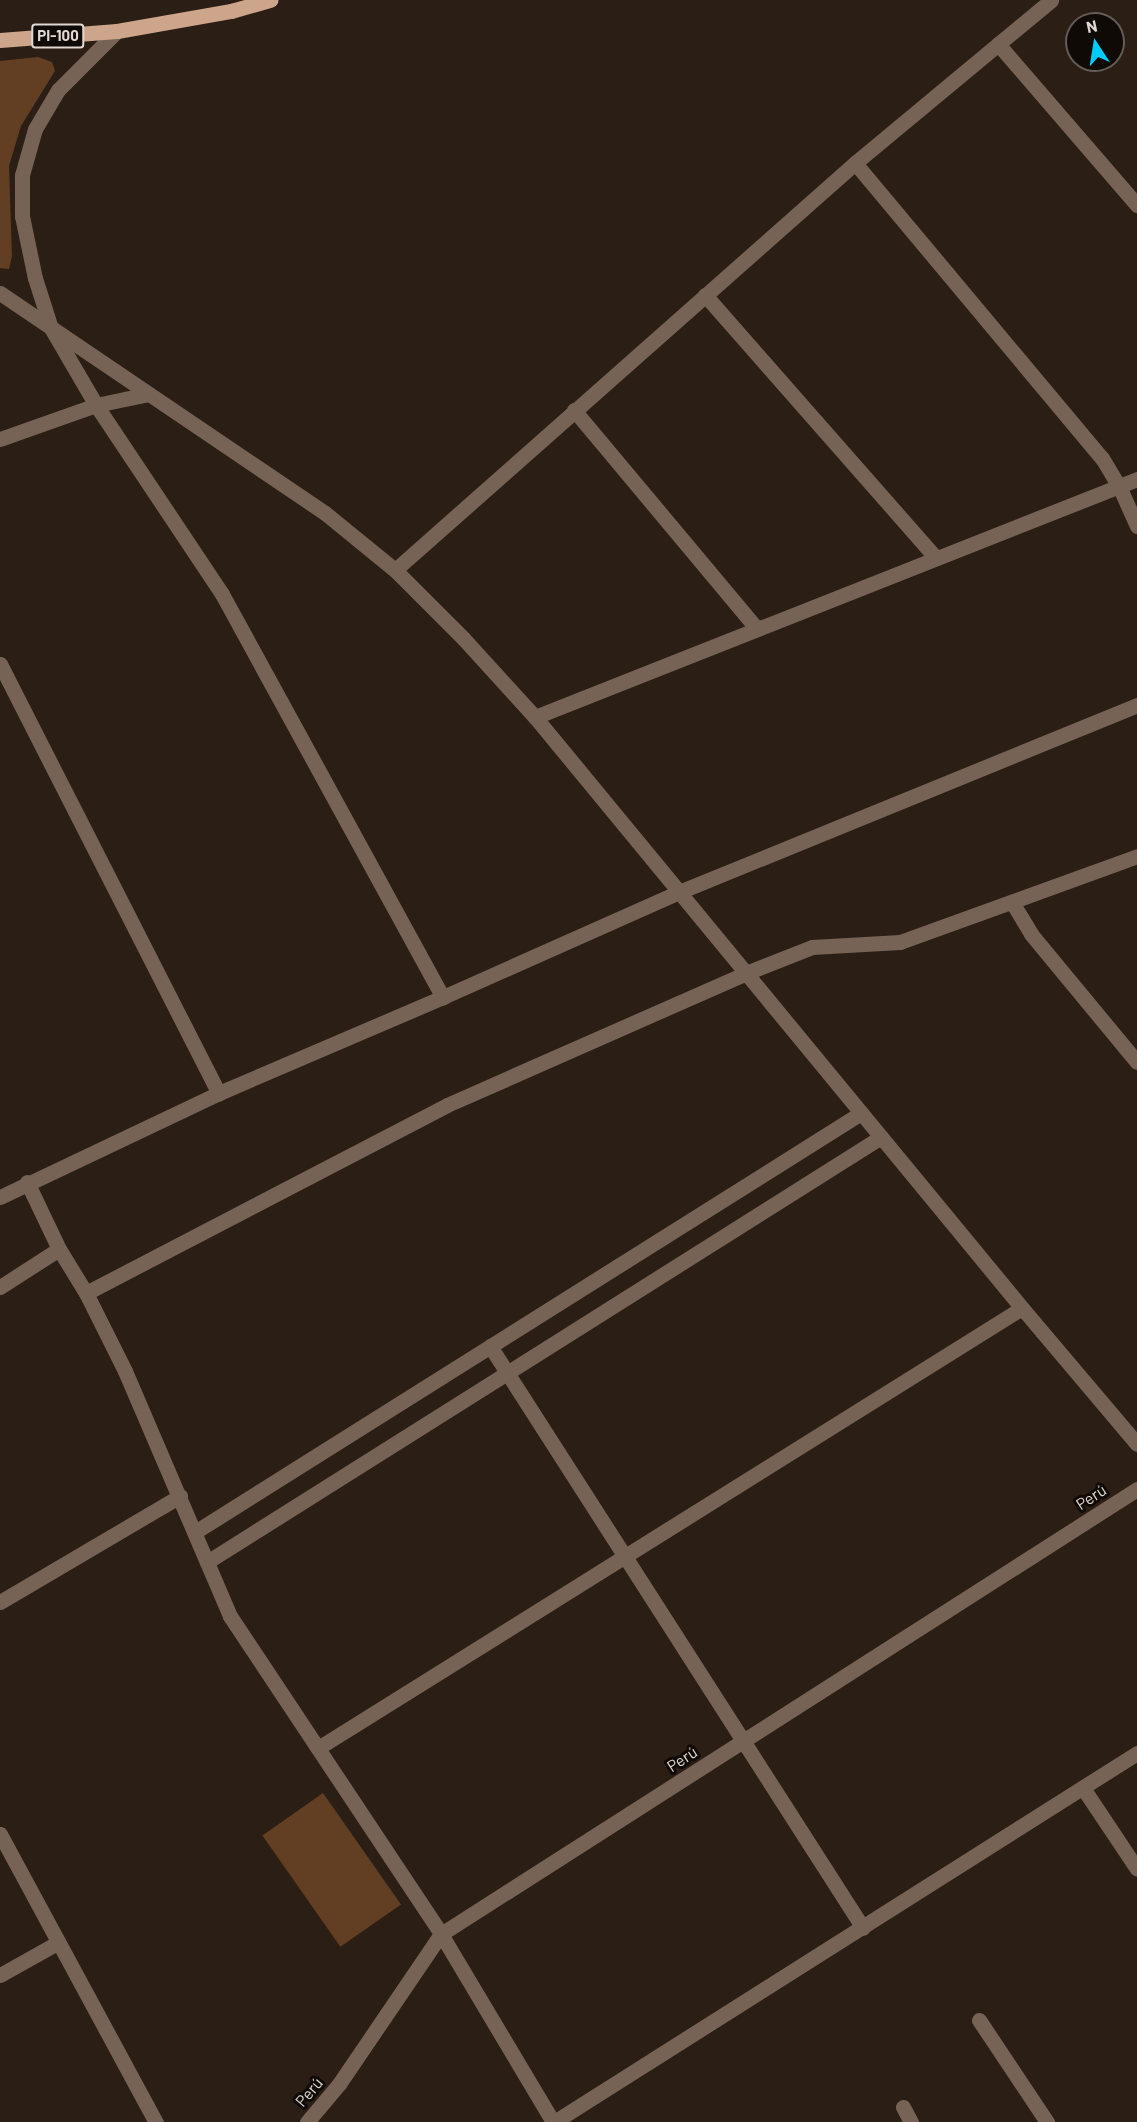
<!DOCTYPE html>
<meta charset="utf-8">
<style>
body{margin:0}
#map{position:relative;width:1137px;height:2122px;overflow:hidden;background:#2b1e15;font-family:Barlow,sans-serif}
div>[style]{position:absolute}
[style*='--x']{left:calc(var(--x)*1px);top:calc(var(--y)*1px);width:calc(var(--w)*1px);rotate:calc(var(--a)*1deg)}
.green>*{inset:0;background:#623e23;transform-origin:0 0}
.minor>*{height:15px;margin:-7.5px;padding:0 7.5px;transform-origin:7.5px;border-radius:7.5px;background:#766356}
.major>*{height:15px;margin:-7.5px;padding:0 7.5px;transform-origin:7.5px;border-radius:7.5px;background:#cca58b}
span{translate:-50% -50%;white-space:nowrap;text-align:center;line-height:1.15;-webkit-text-stroke:6px #0f0a06;paint-order:stroke}
.shield-label span{padding:2px 4px;background:#0f0a06;border:2px solid;border-radius:4px;-webkit-text-stroke-width:0}
.shield-label{font-size:15px;color:#e1d8d2;font-weight:700}
.street-label{font-size:16px;color:#e1d8d2}
.north{position:absolute;left:1065px;top:12px;width:60px;height:60px;box-sizing:border-box;background:#0f0a06;border:2px solid #635c58;border-radius:50%;rotate:348deg;font-size:16px;font-weight:700;line-height:24px;text-align:center;color:#e1d8d2}
.north::after{content:'';display:block;margin:auto;width:21px;height:27px;background:#01cbf9;clip-path:polygon(50% 0,100% 100%,50% 72%,0 100%)}
</style>
<div id="map">
<div class="green">
<div style="clip-path:polygon(38px 57px,52px 62px,55px 71px,21px 126px,9px 166px,12px 256px,9px 269px,0 268px,0 61px)"></div>
<div style="left:323px;top:1793px;width:136px;height:74px;rotate:55deg"></div>
</div>
<div class="minor">
<div style="--x:117;--y:31;--w:83;--a:135"></div>
<div style="--x:58;--y:90;--w:45;--a:120.5"></div>
<div style="--x:35;--y:129;--w:48;--a:105.8"></div>
<div style="--x:22;--y:175;--w:41;--a:90"></div>
<div style="--x:22;--y:216;--w:63;--a:78.2"></div>
<div style="--x:35;--y:278;--w:52;--a:72.3"></div>
<div style="--x:51;--y:328;--w:89;--a:59.7"></div>
<div style="--x:96;--y:405;--w:227;--a:56.3"></div>
<div style="--x:222;--y:594;--w:460;--a:61.3"></div>
<div style="--x:998;--y:44;--w:213;--a:49.2"></div>
<div style="--x:855;--y:163;--w:385;--a:50.1"></div>
<div style="--x:1102;--y:458;--w:33;--a:59"></div>
<div style="--x:1119;--y:486;--w:44;--a:65.8"></div>
<div style="--x:0;--y:293;--w:392;--a:34.1"></div>
<div style="--x:325;--y:513;--w:90;--a:39.2"></div>
<div style="--x:395;--y:570;--w:96;--a:45"></div>
<div style="--x:463;--y:638;--w:107;--a:47.7"></div>
<div style="--x:535;--y:717;--w:766;--a:50.51"></div>
<div style="--x:1022;--y:1308;--w:178;--a:49.8"></div>
<div style="--x:705;--y:295;--w:350;--a:48.7"></div>
<div style="--x:574;--y:410;--w:284;--a:50.1"></div>
<div style="--x:0;--y:439;--w:102;--a:-19.5"></div>
<div style="--x:96;--y:405;--w:53;--a:-11.9"></div>
<div style="--x:395;--y:570;--w:614;--a:-41.5"></div>
<div style="--x:855;--y:163;--w:255;--a:-39.7"></div>
<div style="--x:0;--y:664;--w:482;--a:63"></div>
<div style="--x:535;--y:717;--w:647;--a:-21.57"></div>
<div style="--x:1012;--y:902;--w:37;--a:59"></div>
<div style="--x:1031;--y:934;--w:166;--a:50.4"></div>
<div style="--x:27;--y:1182;--w:74;--a:64.5"></div>
<div style="--x:59;--y:1249;--w:52;--a:58.5"></div>
<div style="--x:86;--y:1293;--w:87;--a:63.4"></div>
<div style="--x:125;--y:1371;--w:267;--a:66.8"></div>
<div style="--x:230;--y:1616;--w:382;--a:56.4"></div>
<div style="--x:441;--y:1934;--w:219;--a:59.2"></div>
<div style="--x:0;--y:1197;--w:242;--a:-25.4"></div>
<div style="--x:219;--y:1093;--w:244;--a:-23.2"></div>
<div style="--x:443;--y:997;--w:258;--a:-24"></div>
<div style="--x:679;--y:892;--w:495;--a:-22.2"></div>
<div style="--x:0;--y:1287;--w:70;--a:-32.8"></div>
<div style="--x:86;--y:1293;--w:407;--a:-27.5"></div>
<div style="--x:447;--y:1105;--w:327;--a:-23.8"></div>
<div style="--x:746;--y:973;--w:71;--a:-21.5"></div>
<div style="--x:812;--y:947;--w:88;--a:-3.3"></div>
<div style="--x:900;--y:942;--w:252;--a:-19.9"></div>
<div style="--x:490;--y:1346;--w:691;--a:57.34"></div>
<div style="--x:195;--y:1532;--w:787;--a:-32.18"></div>
<div style="--x:207;--y:1562;--w:797;--a:-32.23"></div>
<div style="--x:0;--y:1602;--w:209;--a:-30.5"></div>
<div style="--x:318;--y:1748;--w:830;--a:-32.01"></div>
<div style="--x:1083;--y:1788;--w:97;--a:56.3"></div>
<div style="--x:0;--y:1834;--w:328;--a:61.6"></div>
<div style="--x:0;--y:1975;--w:65;--a:-29.3"></div>
<div style="--x:979;--y:2020;--w:123;--a:56.3"></div>
<div style="--x:903;--y:2107;--w:17;--a:62"></div>
<div style="--x:307;--y:2122;--w:50;--a:-49.9"></div>
<div style="--x:339;--y:2084;--w:181;--a:-55.8"></div>
<div style="--x:441;--y:1934;--w:826;--a:-32.59"></div>
<div style="--x:554;--y:2122;--w:690;--a:-32.33"></div>
</div>
<div class="major">
<div style="--x:0;--y:40;--w:117;--a:-4.4"></div>
<div style="--x:117;--y:31;--w:116;--a:-10"></div>
<div style="--x:231;--y:11;--w:41;--a:-15.8"></div>
</div>
<div class="shield-label">
<span style="left:58px;top:36px">PI-100</span>
</div>
<div class="street-label">
<span style="left:1091px;top:1497px;rotate:-33deg">Perú</span>
<span style="left:682px;top:1759px;rotate:-33deg">Perú</span>
<span style="left:309px;top:2092px;rotate:-50deg">Perú</span>
</div>
<div class="north">N</div>
</div>
